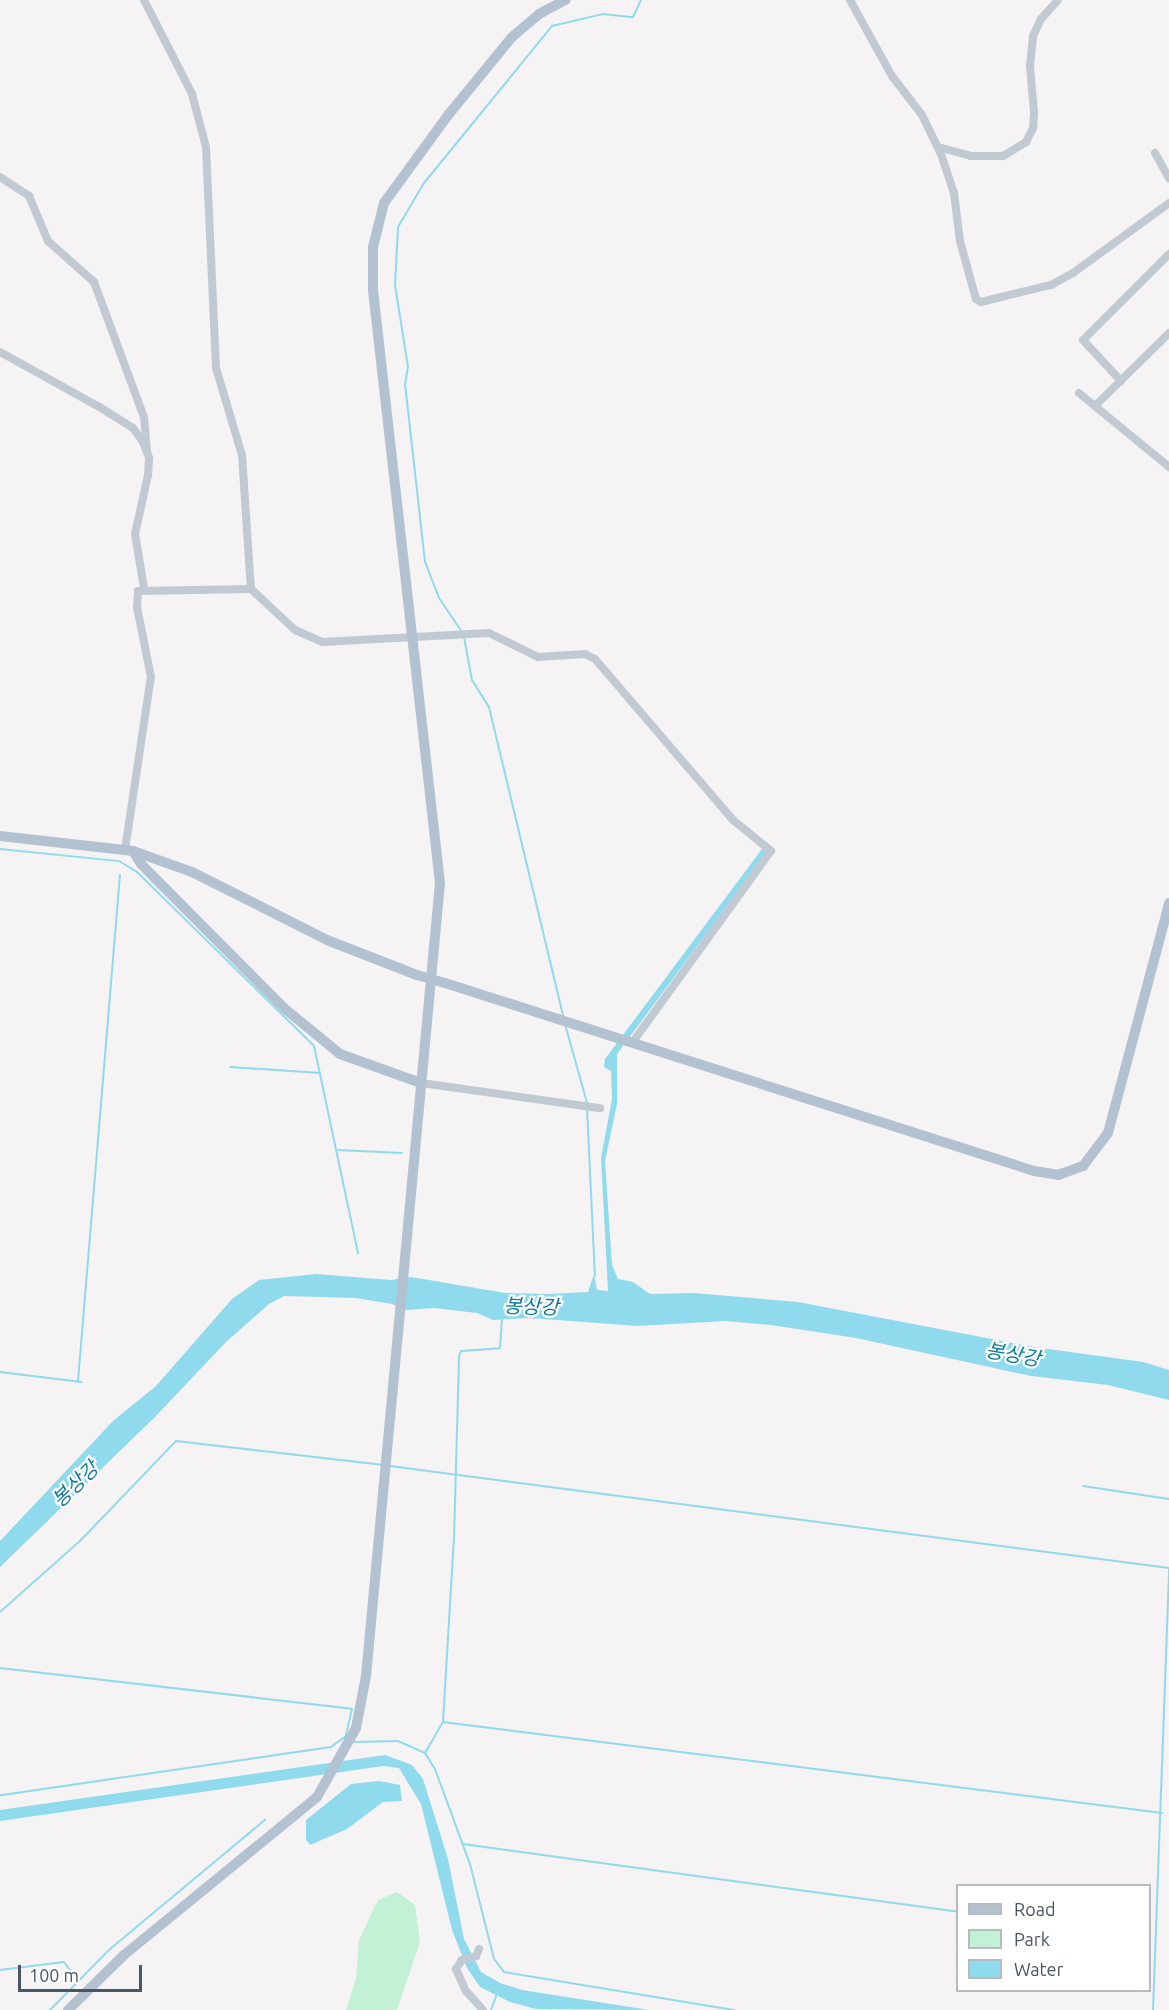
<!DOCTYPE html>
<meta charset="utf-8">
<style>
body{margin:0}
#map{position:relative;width:1169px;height:2010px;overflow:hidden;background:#f5f3f3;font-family:Ubuntu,"Noto Sans KR",sans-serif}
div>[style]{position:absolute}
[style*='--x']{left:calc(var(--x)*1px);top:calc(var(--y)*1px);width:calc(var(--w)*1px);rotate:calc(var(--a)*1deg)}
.green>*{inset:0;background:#c3f1d5}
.water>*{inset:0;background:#90daee}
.stream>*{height:2px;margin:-1px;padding:0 1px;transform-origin:1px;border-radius:1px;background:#90daee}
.minor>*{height:8px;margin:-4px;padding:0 4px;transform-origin:4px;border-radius:4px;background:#c1cad2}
.major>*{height:10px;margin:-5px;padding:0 5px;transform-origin:5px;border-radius:5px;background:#b3c2d1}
.major-bridge>*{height:10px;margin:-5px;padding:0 5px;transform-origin:5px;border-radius:5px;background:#b3c2d1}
span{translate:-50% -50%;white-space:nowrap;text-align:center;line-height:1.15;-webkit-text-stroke:4.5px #fff;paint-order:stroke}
.water-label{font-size:20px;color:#0c7c9b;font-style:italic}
.legend{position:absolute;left:956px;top:1884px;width:195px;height:108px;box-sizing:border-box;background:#fff;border:2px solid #b7bbc0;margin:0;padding:8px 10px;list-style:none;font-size:18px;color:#4a5661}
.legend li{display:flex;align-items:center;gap:12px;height:30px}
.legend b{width:30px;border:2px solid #b7bbc0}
.scale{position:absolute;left:18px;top:1965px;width:124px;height:27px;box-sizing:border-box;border:3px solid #4a5661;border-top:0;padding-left:8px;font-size:18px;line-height:21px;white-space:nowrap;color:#4a5661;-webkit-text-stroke:4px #fff;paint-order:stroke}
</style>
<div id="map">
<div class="green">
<div style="clip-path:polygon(397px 1892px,415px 1905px,420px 1942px,397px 2010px,346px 2010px,356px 1978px,359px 1940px,378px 1900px)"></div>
</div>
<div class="water">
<div style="clip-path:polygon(762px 849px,767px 852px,617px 1054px,617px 1104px,605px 1161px,612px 1265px,618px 1279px,633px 1282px,650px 1294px,694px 1293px,798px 1302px,1034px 1347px,1143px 1362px,1169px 1370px,1169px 1400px,1108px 1385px,1031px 1376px,856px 1338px,771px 1325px,726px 1321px,638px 1326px,529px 1318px,493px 1320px,477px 1313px,434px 1308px,406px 1310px,392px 1304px,356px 1298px,284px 1296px,269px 1304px,226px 1342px,155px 1417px,0 1567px,0 1541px,113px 1421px,156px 1386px,232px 1299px,259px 1280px,316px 1274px,391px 1280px,411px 1277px,505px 1293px,549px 1294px,588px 1292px,594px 1274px,597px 1290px,608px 1291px,601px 1158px,612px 1099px,611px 1071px,604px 1067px,605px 1059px)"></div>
<div style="clip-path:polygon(385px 1755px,412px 1765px,423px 1779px,448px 1859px,464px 1939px,481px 1972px,500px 1983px,522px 1990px,649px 2010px,536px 2009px,510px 2002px,480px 1987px,467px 1968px,452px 1930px,421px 1804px,399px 1768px,383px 1766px,0 1821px,0 1810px)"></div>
<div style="clip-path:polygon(379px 1781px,400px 1785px,402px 1801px,383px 1802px,347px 1829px,310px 1845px,306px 1840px,306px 1820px,351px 1784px)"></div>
</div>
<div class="stream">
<div style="--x:462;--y:632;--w:41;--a:-124.1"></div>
<div style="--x:439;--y:598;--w:39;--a:-111"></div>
<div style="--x:425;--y:562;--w:178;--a:-96.4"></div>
<div style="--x:405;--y:385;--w:18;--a:-81"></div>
<div style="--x:408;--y:367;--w:83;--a:-99"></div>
<div style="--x:395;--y:285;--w:58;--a:-87"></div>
<div style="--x:398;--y:227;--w:51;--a:-59.4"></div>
<div style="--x:424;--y:183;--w:203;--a:-50.8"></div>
<div style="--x:552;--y:26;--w:52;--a:-13.2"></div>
<div style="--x:603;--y:14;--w:30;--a:6"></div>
<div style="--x:633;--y:17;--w:19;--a:-65"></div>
<div style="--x:464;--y:637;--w:44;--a:79.5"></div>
<div style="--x:472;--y:680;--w:32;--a:58"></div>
<div style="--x:489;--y:707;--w:318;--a:76.5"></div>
<div style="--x:0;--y:849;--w:120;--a:5.8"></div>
<div style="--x:119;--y:861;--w:21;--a:31"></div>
<div style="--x:137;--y:872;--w:248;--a:44.5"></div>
<div style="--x:314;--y:1046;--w:212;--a:78"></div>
<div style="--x:565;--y:1024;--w:82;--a:74.4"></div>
<div style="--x:230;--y:1067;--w:90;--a:3.8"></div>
<div style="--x:587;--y:1108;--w:168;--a:87.3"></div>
<div style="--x:338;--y:1150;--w:64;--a:2.7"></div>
<div style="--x:0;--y:1372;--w:82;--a:7"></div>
<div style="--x:78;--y:1381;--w:508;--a:-85.26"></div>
<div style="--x:390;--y:1466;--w:786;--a:7.46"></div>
<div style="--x:1083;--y:1486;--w:87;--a:8.6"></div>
<div style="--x:0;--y:1612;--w:108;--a:-41.6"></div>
<div style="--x:81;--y:1540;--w:137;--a:-46.2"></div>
<div style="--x:176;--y:1441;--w:207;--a:6.6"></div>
<div style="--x:0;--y:1668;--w:354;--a:6.6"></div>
<div style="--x:352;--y:1709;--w:28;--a:103"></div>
<div style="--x:346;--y:1736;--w:19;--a:144"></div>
<div style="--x:331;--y:1747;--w:334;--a:171.7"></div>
<div style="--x:443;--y:1722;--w:725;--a:7.21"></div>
<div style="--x:352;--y:1742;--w:46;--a:-1.2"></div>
<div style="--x:398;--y:1741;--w:30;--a:24"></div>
<div style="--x:425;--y:1753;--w:19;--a:58"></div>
<div style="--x:435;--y:1769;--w:101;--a:69.8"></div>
<div style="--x:470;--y:1864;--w:98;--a:75.8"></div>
<div style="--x:494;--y:1959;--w:16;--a:52"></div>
<div style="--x:504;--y:1972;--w:233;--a:9.4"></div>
<div style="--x:425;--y:1753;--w:36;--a:-60"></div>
<div style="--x:443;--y:1722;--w:184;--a:-86.6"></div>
<div style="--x:454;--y:1538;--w:182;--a:-88.4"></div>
<div style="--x:459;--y:1356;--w:5;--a:-68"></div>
<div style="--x:461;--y:1351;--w:39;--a:-4"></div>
<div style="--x:500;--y:1348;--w:30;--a:-86"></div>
<div style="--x:463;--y:1844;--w:500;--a:7.8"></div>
<div style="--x:0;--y:1970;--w:64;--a:-7.1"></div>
<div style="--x:64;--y:1962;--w:21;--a:53"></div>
<div style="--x:50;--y:2010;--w:86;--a:-45.5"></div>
<div style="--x:110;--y:1949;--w:202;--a:-39.8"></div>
<div style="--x:491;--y:2010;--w:15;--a:-70"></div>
<div style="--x:1153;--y:2010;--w:441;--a:-87.9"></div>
</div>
<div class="minor">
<div style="--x:144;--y:0;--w:106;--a:62.9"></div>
<div style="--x:192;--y:94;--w:55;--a:75.2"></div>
<div style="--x:206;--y:147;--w:221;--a:87.4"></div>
<div style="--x:216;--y:368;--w:91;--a:73.4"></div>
<div style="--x:242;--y:455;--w:134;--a:86.2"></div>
<div style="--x:251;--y:589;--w:60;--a:43"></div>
<div style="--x:295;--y:630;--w:30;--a:24"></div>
<div style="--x:322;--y:642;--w:167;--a:-3.1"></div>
<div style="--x:489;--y:633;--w:55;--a:26.1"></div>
<div style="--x:538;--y:657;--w:47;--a:-3.7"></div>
<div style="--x:585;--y:654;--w:11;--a:27"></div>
<div style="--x:595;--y:659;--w:212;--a:49.4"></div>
<div style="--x:733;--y:820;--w:49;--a:39.2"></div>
<div style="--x:771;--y:851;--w:237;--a:125.9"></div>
<div style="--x:850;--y:0;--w:87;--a:61.1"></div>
<div style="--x:892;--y:76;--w:49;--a:52.4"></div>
<div style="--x:922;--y:115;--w:43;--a:64"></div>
<div style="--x:941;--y:154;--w:41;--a:71.6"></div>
<div style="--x:954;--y:193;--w:48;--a:82.9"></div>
<div style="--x:960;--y:241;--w:60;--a:74.6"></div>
<div style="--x:976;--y:299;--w:6;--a:31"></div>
<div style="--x:981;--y:302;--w:72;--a:-13.7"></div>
<div style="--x:1051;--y:285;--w:25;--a:-29"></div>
<div style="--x:1073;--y:273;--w:119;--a:-36.1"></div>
<div style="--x:938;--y:147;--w:34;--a:15"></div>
<div style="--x:971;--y:156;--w:32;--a:0"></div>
<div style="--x:1003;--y:156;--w:27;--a:-31"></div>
<div style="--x:1026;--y:142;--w:16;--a:-63"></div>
<div style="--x:1033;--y:128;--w:16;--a:-86"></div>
<div style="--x:1034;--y:112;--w:46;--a:-95"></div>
<div style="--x:1030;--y:66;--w:30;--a:-84"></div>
<div style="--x:1033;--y:36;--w:19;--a:-65"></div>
<div style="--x:1041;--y:19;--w:25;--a:-48"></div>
<div style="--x:1155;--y:153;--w:29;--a:61"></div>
<div style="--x:0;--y:177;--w:35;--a:33"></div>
<div style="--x:29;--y:196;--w:49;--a:67.1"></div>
<div style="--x:48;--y:241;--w:62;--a:41.7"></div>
<div style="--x:94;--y:282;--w:144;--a:69.7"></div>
<div style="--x:144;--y:417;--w:35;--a:85"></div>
<div style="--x:0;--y:352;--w:112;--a:28.9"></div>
<div style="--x:98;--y:406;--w:41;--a:32.2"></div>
<div style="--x:133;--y:428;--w:17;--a:54"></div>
<div style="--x:143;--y:442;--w:17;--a:69"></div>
<div style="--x:149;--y:458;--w:17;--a:93"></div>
<div style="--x:148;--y:475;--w:60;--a:102.4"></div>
<div style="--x:135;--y:534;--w:55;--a:80.5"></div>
<div style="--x:1121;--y:381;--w:56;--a:-132.8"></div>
<div style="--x:1083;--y:340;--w:122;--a:-45"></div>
<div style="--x:1079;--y:393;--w:117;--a:39.4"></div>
<div style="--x:1095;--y:406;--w:104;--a:-44.6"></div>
<div style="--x:125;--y:850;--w:175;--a:-81.5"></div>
<div style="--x:151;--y:677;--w:71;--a:-101.3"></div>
<div style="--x:137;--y:607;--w:16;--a:-86"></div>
<div style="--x:138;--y:591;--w:113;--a:-1"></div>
<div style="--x:421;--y:1083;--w:181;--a:8"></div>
<div style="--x:479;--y:1949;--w:8;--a:113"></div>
<div style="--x:476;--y:1956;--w:15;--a:164"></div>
<div style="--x:462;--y:1960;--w:11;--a:124"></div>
<div style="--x:456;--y:1969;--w:24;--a:66"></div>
<div style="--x:466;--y:1991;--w:25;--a:48"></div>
</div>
<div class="major">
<div style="--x:0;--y:836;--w:134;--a:6.4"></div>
<div style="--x:133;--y:851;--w:63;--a:19.6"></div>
<div style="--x:192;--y:872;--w:151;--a:26.7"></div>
<div style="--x:327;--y:940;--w:97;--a:21.3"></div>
<div style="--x:133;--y:851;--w:15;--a:58"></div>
<div style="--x:141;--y:864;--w:203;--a:45.2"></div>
<div style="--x:284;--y:1008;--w:72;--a:39.4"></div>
<div style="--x:340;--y:1054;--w:86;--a:19.7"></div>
<div style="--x:445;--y:983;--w:618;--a:17.7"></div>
<div style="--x:1034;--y:1171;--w:24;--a:9"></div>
<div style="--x:1058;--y:1175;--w:27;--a:-20"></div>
<div style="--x:1083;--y:1166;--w:41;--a:-52.9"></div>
<div style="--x:1108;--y:1133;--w:238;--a:-75.1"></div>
<div style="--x:68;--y:2010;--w:78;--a:-44.5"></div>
<div style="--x:124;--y:1955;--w:249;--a:-39.3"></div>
<div style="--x:317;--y:1797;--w:79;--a:-60.5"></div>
<div style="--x:356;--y:1728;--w:53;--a:-79.1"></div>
<div style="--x:366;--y:1676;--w:796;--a:-84.67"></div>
<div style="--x:440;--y:883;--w:597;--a:-96.45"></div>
<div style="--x:373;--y:290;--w:43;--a:-90"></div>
<div style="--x:373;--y:247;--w:45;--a:-76"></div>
<div style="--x:384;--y:203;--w:110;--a:-53.9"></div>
<div style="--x:449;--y:114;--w:99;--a:-50.7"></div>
<div style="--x:512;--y:37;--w:35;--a:-40"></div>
<div style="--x:539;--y:14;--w:30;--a:-28"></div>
</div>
<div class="major-bridge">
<div style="--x:417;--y:975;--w:29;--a:16"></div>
</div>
<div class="water-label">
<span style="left:531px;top:1306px;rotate:2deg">봉상강</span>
<span style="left:1013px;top:1354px;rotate:10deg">봉상강</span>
<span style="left:75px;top:1484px;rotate:-44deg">봉상강</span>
</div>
<ul class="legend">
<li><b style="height:8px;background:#b3c2d1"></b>Road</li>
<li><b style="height:16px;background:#c3f1d5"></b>Park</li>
<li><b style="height:16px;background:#90daee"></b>Water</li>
</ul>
<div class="scale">100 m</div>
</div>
